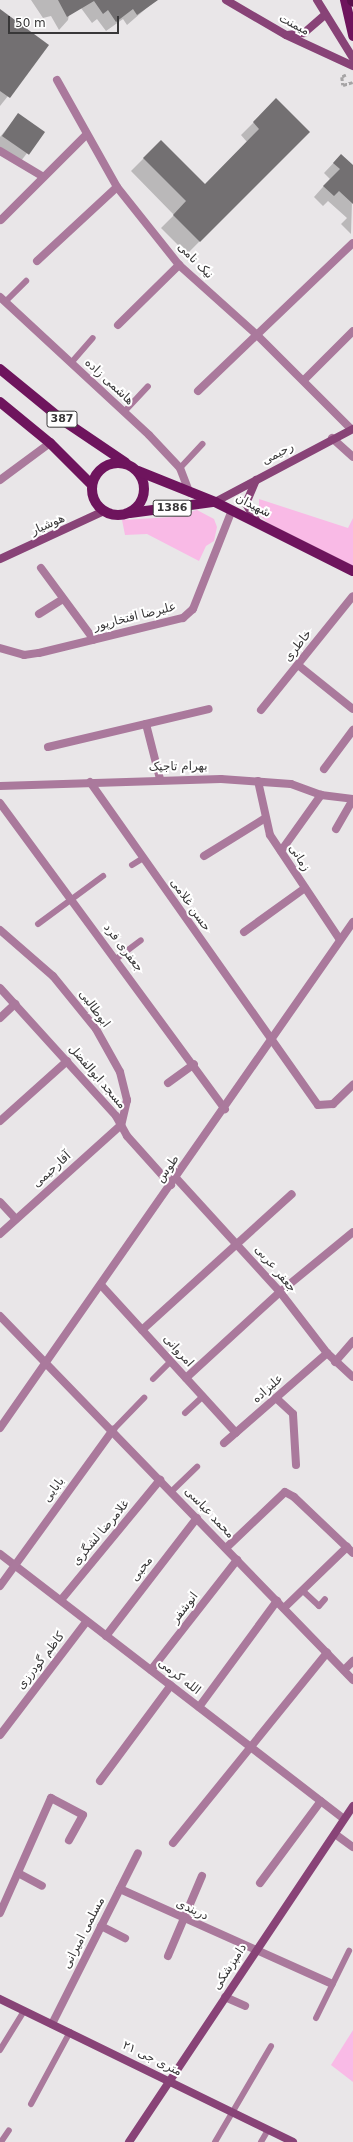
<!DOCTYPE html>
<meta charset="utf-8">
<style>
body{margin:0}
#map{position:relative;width:353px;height:2142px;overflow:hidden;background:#e9e6e8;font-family:"DejaVu Sans",Cairo,sans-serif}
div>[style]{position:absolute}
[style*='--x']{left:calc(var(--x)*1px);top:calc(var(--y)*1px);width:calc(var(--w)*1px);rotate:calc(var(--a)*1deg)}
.green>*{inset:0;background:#f9bae6}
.shadow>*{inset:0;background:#0003}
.building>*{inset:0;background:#737072;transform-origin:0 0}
.path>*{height:2.5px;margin-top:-1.25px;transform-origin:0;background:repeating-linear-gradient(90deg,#a6a4a5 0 4px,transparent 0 6px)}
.service>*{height:6px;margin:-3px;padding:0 3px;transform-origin:3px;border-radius:3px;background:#aa799c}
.minor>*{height:8px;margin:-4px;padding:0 4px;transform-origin:4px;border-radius:4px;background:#aa799c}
.tertiary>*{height:8px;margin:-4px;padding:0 4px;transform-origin:4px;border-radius:4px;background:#aa799c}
.secondary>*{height:8px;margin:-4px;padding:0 4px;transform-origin:4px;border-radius:4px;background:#884377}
.primary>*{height:10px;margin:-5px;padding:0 5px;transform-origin:5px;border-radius:5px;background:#6e145d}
.primary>.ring{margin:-5px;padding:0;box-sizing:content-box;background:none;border:10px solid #6e145d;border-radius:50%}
.trunk>*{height:11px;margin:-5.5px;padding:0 5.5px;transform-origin:5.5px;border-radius:5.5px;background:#5a104c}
span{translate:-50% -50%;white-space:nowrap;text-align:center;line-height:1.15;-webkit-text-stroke:4px #fff;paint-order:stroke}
.shield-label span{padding:1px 3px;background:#fff;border:1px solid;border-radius:3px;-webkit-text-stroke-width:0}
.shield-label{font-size:11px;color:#383738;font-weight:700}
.street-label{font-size:12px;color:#383738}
.scale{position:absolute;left:8px;top:16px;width:111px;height:18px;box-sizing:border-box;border:2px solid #383738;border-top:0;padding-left:5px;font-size:12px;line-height:14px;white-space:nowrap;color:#383738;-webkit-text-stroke:3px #fff;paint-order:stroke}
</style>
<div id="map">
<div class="green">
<div style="clip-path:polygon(259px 499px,348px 528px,353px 518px,353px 566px,268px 523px,259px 515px)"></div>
<div style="clip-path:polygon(197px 510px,214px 519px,217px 527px,214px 541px,206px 546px,199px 561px,147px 534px,125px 535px,122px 520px,172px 517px)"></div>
<div style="clip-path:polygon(353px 2030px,353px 2082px,331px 2065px)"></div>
</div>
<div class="shadow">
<div style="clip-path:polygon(31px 0,72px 0,68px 20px,59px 30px,51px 16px,43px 18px)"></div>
<div style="clip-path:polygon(89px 0,145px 0,149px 6px,127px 25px,123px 19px,106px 31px,97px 19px,92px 23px,81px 8px)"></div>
<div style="clip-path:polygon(0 10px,48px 46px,0 106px)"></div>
<div style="clip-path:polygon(276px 100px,308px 132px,187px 254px,161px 228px,174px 215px,131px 171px,161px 141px,205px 185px,247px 142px,241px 135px)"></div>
<div style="clip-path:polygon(18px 115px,43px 132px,21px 161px,0 147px,0 137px)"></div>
<div style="clip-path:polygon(341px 155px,353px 167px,351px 234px,341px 224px,347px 218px,328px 201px,323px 206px,314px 197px,330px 179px,324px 173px)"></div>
</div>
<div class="building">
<div style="clip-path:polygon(58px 0,158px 0,137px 15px,133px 9px,116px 22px,108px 10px,103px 14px,94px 1px,67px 17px)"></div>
<div style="clip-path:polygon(0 9px,49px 45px,10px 98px,0 91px)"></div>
<div style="clip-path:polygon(276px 98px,310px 132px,200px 242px,173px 215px,186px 201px,143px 158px,161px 140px,205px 184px,259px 129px,253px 122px)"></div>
<div style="left:18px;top:113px;width:33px;height:28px;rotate:35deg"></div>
<div style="clip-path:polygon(341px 154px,353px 165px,353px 204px,339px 191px,334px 196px,323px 186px,340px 169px,333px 163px)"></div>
</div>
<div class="path">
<div style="--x:346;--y:75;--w:4;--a:153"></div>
<div style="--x:342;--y:77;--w:8;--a:83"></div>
<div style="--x:343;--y:85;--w:10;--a:-17"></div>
</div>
<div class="service">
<div style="--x:5;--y:302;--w:30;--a:-45"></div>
<div style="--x:71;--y:363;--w:33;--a:-49"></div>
<div style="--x:124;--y:412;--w:35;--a:-47"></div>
<div style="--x:180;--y:468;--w:33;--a:-47"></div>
<div style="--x:132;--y:865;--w:13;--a:-32"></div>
<div style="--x:38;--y:924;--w:81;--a:-36.4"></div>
<div style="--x:116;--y:959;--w:31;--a:-37"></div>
<div style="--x:153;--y:1379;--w:25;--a:-45"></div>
<div style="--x:185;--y:1413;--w:25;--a:-43"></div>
<div style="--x:113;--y:1430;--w:45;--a:-45.9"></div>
<div style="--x:172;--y:1491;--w:35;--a:-44"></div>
<div style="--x:302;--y:1590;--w:23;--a:43"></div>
<div style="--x:319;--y:1606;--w:9;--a:-49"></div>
<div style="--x:316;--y:2018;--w:75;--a:-63.8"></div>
<div style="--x:0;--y:2050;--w:46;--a:-58.4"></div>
<div style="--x:31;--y:2104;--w:82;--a:-61.6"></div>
<div style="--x:1;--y:2142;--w:14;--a:-56"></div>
<div style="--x:215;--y:2142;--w:111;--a:-59.7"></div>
<div style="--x:261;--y:2142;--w:14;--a:-60"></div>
</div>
<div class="minor">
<div style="--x:57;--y:80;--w:123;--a:60.7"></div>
<div style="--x:117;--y:187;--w:100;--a:51.5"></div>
<div style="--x:179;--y:265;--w:105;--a:41.9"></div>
<div style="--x:257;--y:335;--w:133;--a:45"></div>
<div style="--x:0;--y:151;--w:49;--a:30.8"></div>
<div style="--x:1;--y:220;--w:120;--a:-45"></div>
<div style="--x:37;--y:261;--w:109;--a:-42.8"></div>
<div style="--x:0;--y:297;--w:203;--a:42.8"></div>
<div style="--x:149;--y:435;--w:45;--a:46.8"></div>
<div style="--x:180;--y:468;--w:26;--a:69"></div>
<div style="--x:118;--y:325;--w:86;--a:-44.5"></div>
<div style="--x:304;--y:380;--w:69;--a:-45"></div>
<div style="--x:198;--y:391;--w:214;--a:-43.7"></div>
<div style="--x:332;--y:438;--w:28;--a:42"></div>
<div style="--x:0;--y:480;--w:62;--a:-36.5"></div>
<div style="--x:41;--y:568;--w:89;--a:53.6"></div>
<div style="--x:39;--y:614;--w:28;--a:-32"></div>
<div style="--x:0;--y:648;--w:25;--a:16"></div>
<div style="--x:24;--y:655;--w:15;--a:-8"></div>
<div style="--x:39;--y:653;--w:148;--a:-13.7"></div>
<div style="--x:183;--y:618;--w:13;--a:-42"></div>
<div style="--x:193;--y:609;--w:106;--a:-68.5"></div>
<div style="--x:298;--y:665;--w:70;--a:38.7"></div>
<div style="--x:261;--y:710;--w:146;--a:-51.1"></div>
<div style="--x:146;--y:724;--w:57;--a:75.7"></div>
<div style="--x:48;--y:747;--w:165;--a:-13.3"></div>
<div style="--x:324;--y:769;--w:49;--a:-53.4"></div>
<div style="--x:258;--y:781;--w:55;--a:77.5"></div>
<div style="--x:270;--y:835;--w:126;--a:56.3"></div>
<div style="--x:90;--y:782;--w:395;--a:54.8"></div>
<div style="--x:318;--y:1105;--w:15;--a:-4"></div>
<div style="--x:333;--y:1104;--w:28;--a:-44"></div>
<div style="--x:0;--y:786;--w:221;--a:-1.8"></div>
<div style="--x:221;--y:779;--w:70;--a:4.1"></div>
<div style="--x:291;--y:784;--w:32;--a:20"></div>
<div style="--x:321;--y:795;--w:32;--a:7"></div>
<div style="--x:0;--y:803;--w:380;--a:53.7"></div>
<div style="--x:336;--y:829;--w:34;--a:-60"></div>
<div style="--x:281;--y:851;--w:69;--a:-54.5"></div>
<div style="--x:204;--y:856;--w:70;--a:-31.7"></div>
<div style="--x:0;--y:930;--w:70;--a:41"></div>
<div style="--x:53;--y:976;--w:68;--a:50.9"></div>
<div style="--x:96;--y:1029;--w:49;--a:60.8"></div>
<div style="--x:120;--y:1072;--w:29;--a:76"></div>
<div style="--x:127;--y:1100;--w:26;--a:103"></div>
<div style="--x:121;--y:1125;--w:163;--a:138"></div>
<div style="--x:244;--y:932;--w:75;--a:-35.8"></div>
<div style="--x:0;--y:988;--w:173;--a:47.8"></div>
<div style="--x:116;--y:1116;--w:23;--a:61"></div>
<div style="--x:127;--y:1136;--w:66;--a:48.1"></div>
<div style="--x:0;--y:1018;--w:21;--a:-43"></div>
<div style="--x:168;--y:1083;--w:32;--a:-36"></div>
<div style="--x:0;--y:1121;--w:90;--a:-41.8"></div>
<div style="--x:176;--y:1178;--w:154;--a:47.6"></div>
<div style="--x:280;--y:1292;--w:77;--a:52.4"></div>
<div style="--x:327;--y:1353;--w:35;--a:43"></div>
<div style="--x:0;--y:1202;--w:23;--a:47"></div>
<div style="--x:101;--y:1285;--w:200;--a:47.6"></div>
<div style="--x:0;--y:1316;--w:507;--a:45.88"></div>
<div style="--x:142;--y:1330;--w:202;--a:-42.2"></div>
<div style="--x:335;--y:1362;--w:28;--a:-49"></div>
<div style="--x:186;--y:1378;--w:127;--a:-42.5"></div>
<div style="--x:280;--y:1292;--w:94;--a:-39.4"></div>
<div style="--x:276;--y:1398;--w:23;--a:43"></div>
<div style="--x:293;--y:1414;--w:51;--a:86.6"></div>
<div style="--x:224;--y:1443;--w:137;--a:-41.1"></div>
<div style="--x:226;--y:1548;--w:81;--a:-43.5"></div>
<div style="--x:285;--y:1492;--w:10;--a:29"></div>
<div style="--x:294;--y:1497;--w:81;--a:43.5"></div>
<div style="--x:0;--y:1554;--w:434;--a:37.6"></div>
<div style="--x:0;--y:1586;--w:193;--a:-54.1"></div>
<div style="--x:61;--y:1600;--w:156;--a:-50.5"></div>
<div style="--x:284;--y:1608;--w:88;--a:-44.1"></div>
<div style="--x:106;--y:1636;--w:149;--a:-52.4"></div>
<div style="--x:151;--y:1670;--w:140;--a:-52"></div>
<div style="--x:344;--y:1670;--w:13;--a:-45"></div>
<div style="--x:199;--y:1707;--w:132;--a:-53.7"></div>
<div style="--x:0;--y:1735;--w:143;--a:-52.7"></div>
<div style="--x:100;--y:1781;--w:119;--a:-53.5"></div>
<div style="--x:335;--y:1834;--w:22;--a:36"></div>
<div style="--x:173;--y:1843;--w:245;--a:-51"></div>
<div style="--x:18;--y:1873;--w:27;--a:28"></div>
<div style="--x:260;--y:1883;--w:102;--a:-53.4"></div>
<div style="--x:120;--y:1889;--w:232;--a:24.1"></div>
<div style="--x:0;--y:1913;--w:126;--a:-66.1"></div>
<div style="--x:51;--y:1798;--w:36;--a:28"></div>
<div style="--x:83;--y:1815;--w:29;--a:119"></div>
<div style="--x:101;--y:1926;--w:27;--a:27"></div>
<div style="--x:168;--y:1956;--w:87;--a:-67"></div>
<div style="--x:225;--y:1997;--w:22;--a:24"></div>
<div style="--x:52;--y:2024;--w:191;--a:-63.3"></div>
</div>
<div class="tertiary">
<div style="--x:0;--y:1428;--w:617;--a:-55.1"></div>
</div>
<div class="secondary">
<div style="--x:226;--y:0;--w:69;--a:30.3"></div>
<div style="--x:286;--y:35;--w:74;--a:24.8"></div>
<div style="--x:317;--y:0;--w:68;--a:58.2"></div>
<div style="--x:287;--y:35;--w:17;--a:-7"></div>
<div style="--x:304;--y:33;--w:28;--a:-41"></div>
<div style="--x:256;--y:480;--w:26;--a:113"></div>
<div style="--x:246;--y:504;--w:22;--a:58"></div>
<div style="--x:215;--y:502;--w:156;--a:-27.9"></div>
<div style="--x:0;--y:559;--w:115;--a:-24.8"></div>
<div style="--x:0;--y:1999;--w:326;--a:26"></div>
<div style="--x:129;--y:2142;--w:404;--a:-56.3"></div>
</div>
<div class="primary">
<div style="--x:345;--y:0;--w:37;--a:77"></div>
<div style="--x:0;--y:369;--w:79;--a:39.3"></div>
<div style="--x:61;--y:419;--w:78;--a:34.1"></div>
<div style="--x:0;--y:402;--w:65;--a:39.4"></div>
<div style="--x:50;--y:443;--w:59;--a:45"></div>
<div class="ring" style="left:92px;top:463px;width:42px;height:42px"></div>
<div style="--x:138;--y:471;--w:83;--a:21.9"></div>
<div style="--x:215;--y:502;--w:154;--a:26.6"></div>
<div style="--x:130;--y:513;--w:85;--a:-7.5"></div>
</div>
<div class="trunk">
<div style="--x:352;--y:0;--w:1;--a:45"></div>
</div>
<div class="shield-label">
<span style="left:62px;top:419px">387</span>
<span style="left:172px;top:508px">1386</span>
</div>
<div class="street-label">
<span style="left:294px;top:25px;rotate:28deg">میمنت</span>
<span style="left:195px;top:261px;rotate:45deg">نیک نامی</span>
<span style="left:109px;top:382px;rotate:43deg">هاشمی زاده</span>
<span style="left:278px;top:454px;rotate:-28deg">رحیمی</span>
<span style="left:253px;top:506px;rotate:27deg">شهیدان</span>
<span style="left:48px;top:525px;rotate:-24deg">هوشیار</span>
<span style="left:135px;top:617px;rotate:-14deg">علیرضا افتخارپور</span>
<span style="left:298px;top:646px;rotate:-51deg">خاطری</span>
<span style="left:178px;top:767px;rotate:-1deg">بهرام تاجیک</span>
<span style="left:299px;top:858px;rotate:57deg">زمانی</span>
<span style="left:190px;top:905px;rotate:55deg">حسن غلامی</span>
<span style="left:123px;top:948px;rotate:53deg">جعفری فرد</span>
<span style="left:94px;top:1009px;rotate:53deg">ابوطالبی</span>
<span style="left:97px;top:1077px;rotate:49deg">مسجد ابوالفضل</span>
<span style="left:168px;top:1169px;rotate:-55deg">طوس</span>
<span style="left:52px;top:1170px;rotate:-42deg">آقارحیمی</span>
<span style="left:275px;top:1269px;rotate:50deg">جعفر عربی</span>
<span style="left:178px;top:1351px;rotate:48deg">امروانی</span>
<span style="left:268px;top:1389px;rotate:-41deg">علیزاده</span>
<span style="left:54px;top:1490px;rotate:-54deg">بابایی</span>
<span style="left:209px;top:1513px;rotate:46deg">محمد عباسی</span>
<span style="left:101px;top:1533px;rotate:-50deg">غلامرضا لشگری</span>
<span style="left:142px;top:1569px;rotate:-53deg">محبی</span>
<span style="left:185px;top:1608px;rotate:-52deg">انوشفر</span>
<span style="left:41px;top:1661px;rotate:-52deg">کاظم گودرزی</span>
<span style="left:179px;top:1677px;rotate:38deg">الله کرمی</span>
<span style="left:192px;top:1910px;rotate:25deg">دربندی</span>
<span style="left:84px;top:1933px;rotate:-63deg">مسلمی امیرانی</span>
<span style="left:230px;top:1967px;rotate:-57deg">دامپزشکی</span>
<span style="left:152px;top:2059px;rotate:26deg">۲۱ متری جی</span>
</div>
<div class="scale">50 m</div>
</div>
